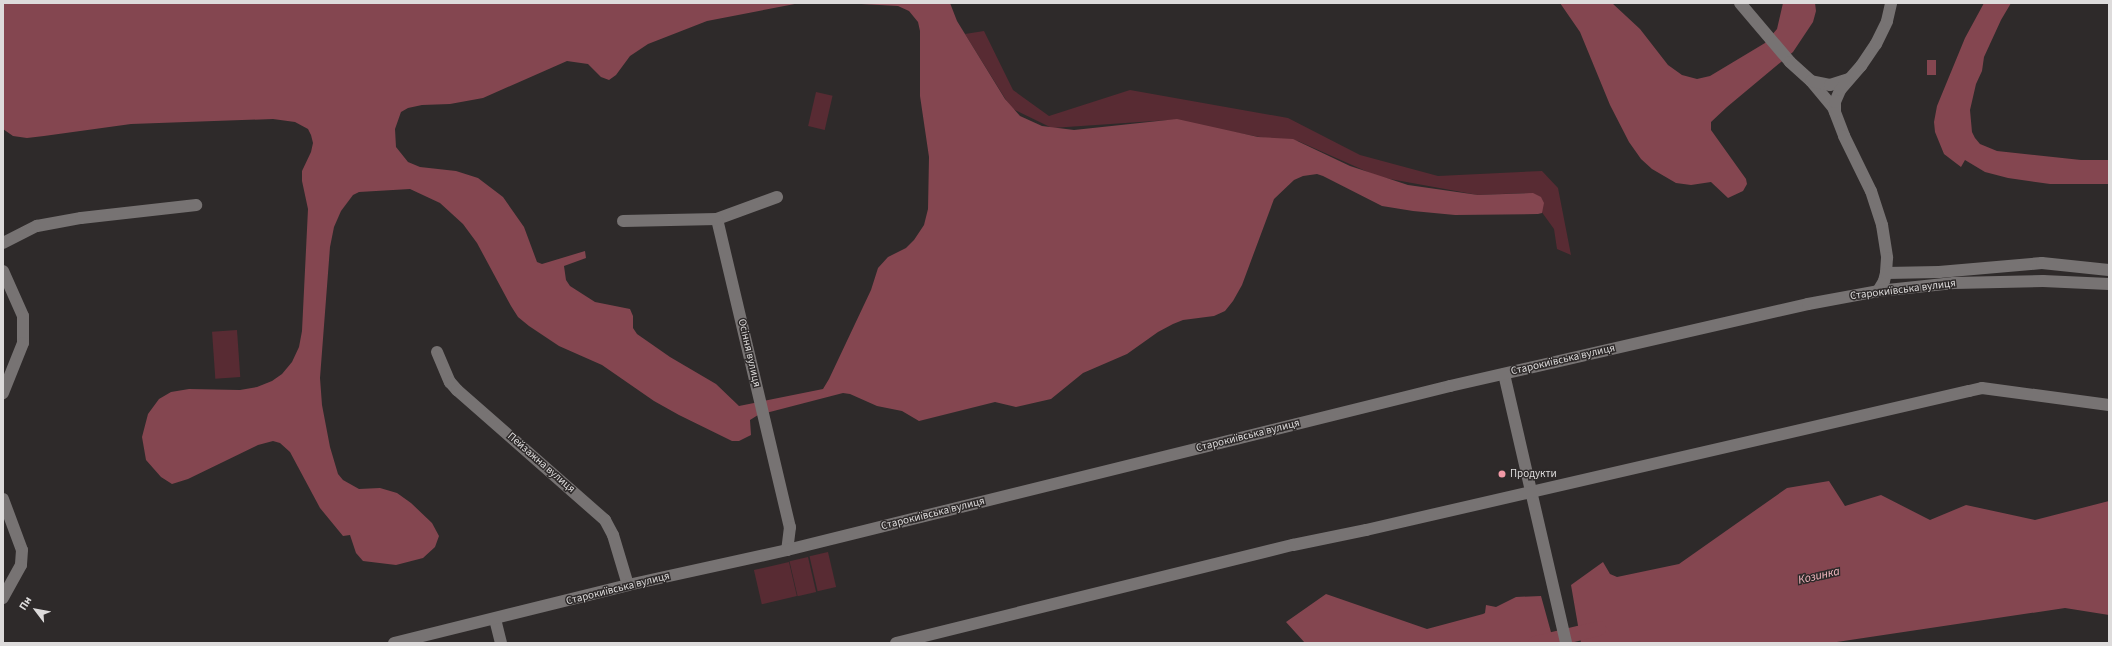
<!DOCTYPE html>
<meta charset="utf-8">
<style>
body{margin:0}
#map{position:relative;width:2112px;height:646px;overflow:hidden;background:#2e2a2a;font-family:"Source Sans 3",sans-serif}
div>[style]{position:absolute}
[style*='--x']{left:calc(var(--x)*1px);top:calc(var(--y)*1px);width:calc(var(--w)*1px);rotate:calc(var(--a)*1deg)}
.green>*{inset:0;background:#582b33;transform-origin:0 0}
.water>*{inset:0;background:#844650;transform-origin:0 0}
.river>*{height:15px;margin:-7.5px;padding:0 7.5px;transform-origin:7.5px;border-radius:7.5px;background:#844650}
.minor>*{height:12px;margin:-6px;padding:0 6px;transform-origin:6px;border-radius:6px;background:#777373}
.dots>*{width:11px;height:11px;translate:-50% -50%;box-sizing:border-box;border:2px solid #2e2a2a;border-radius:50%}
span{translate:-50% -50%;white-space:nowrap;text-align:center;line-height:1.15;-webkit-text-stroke:3px #2e2a2a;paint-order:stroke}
.street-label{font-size:11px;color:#dddbdb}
.poi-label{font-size:11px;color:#dddbdb}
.left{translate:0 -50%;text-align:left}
.water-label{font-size:12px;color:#f8bcc4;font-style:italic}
.frame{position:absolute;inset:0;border:4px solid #dddbdb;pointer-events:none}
.north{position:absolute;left:16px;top:590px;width:40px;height:40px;-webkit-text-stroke:3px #2e2a2a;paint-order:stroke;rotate:302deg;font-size:11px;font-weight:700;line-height:16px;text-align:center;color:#dddbdb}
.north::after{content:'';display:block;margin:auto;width:14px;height:18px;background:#dddbdb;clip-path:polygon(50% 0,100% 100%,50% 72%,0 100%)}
</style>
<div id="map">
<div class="green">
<div style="clip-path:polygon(984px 31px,1013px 90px,1049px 116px,1130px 90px,1288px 118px,1360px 155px,1438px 176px,1542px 171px,1558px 188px,1571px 255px,1557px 249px,1554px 229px,1528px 193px,1478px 195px,1379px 177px,1298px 141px,1265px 138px,1169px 120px,1052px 128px,1011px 108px,965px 34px)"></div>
<div style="left:816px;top:92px;width:17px;height:35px;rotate:13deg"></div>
<div style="left:237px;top:330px;width:47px;height:25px;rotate:86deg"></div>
<div style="left:828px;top:552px;width:36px;height:19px;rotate:77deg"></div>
<div style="left:808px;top:557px;width:36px;height:19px;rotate:77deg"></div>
<div style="left:789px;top:562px;width:35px;height:36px;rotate:77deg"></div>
</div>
<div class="water">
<div style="clip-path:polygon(3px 3px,800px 3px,707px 21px,648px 44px,630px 56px,616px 75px,609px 80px,601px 77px,588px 64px,567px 61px,483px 98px,450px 104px,422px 105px,408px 108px,401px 112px,395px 129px,396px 147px,408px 162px,420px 167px,456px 171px,478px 178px,503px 197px,524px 227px,537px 262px,542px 264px,585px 251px,586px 258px,564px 266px,566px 280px,570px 286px,595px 302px,630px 309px,633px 316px,633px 328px,637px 334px,670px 357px,716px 384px,739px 406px,823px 389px,829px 379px,871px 290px,878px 268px,888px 257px,906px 248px,914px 240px,924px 225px,928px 209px,929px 157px,920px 96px,920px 31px,918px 22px,909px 11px,898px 6px,843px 3px,950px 3px,957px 21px,1005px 99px,1020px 116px,1042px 126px,1074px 130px,1177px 119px,1258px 137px,1293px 139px,1350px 166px,1408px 185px,1478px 195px,1533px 193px,1541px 197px,1544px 203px,1542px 213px,1538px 214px,1455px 215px,1413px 211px,1382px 206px,1323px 176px,1317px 174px,1303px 176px,1294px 180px,1274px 199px,1242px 285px,1233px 301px,1225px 311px,1214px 316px,1183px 320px,1173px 324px,1158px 332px,1127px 354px,1083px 373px,1051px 399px,1016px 407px,995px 402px,919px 421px,902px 411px,877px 406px,850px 394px,843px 393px,758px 415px,750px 420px,751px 435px,739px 441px,732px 441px,679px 415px,654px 401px,602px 365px,559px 346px,529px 326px,518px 317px,511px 306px,477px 243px,463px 224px,440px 203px,410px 189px,359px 192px,353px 195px,341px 211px,334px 227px,330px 247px,320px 378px,322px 405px,330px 447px,338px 474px,343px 480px,359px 489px,380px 488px,397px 493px,411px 503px,432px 523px,439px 536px,435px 547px,423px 558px,396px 565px,363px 561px,356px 553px,350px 535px,343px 536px,320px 508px,290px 452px,280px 443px,273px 441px,258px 445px,188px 479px,172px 484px,161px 477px,146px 460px,142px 437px,148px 414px,159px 399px,171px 392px,189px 389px,240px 390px,257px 387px,272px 381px,282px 374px,292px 362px,299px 347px,302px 331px,308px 209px,302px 181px,302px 171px,311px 152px,313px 143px,311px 135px,308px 129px,295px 122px,273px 119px,131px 124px,44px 136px,27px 138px,13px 136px,3px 129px)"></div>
<div style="clip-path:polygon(1560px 3px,1612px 3px,1640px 29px,1668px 65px,1682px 75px,1697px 79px,1710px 76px,1765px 43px,1777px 29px,1783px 3px,1815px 3px,1816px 11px,1813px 22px,1793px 52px,1727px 107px,1711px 122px,1711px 130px,1746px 179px,1747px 184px,1743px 191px,1728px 198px,1711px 182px,1691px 185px,1676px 183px,1652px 169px,1641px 159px,1629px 142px,1610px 105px,1580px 32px)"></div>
<div style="clip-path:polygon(1984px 3px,2011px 3px,2001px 20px,1984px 57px,1982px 71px,1976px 84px,1970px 110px,1972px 132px,1975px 138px,1980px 144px,1997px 151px,2081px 160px,2109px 160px,2109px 184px,2050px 184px,2008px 178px,1985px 172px,1965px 160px,1961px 167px,1944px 154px,1935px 132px,1934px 122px,1937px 106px,1965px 38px)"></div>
<div style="left:1927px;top:60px;width:9px;height:15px"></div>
<div style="clip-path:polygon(1829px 481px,1845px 506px,1881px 495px,1930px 520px,1966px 505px,2035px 520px,2109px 501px,2109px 615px,2065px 608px,1830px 643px,1581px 643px,1571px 585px,1603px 562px,1610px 574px,1617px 577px,1679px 564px,1787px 488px)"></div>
<div style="clip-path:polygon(1326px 594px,1427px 629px,1483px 614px,1485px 613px,1486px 605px,1496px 607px,1516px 597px,1541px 596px,1554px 643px,1305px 643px,1286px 622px)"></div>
</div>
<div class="river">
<div style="--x:1535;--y:643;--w:65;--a:-13.4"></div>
</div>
<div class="minor">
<div style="--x:1740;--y:3;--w:77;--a:49.7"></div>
<div style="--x:1790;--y:62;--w:28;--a:42"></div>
<div style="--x:1811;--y:81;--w:34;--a:50"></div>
<div style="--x:1833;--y:107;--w:31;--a:69"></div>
<div style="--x:1844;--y:136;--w:61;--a:63.9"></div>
<div style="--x:1871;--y:191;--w:36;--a:72"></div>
<div style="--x:1882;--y:225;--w:33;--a:81"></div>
<div style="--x:1887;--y:258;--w:15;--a:94"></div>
<div style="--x:1886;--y:273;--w:8;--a:104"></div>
<div style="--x:1884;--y:281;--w:12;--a:121"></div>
<div style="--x:1811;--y:81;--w:19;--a:12"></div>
<div style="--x:1830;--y:85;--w:19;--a:-18"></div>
<div style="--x:1835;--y:112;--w:10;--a:-90"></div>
<div style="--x:1835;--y:102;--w:13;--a:-67"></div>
<div style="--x:1840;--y:90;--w:32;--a:-49"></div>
<div style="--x:1861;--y:66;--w:27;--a:-56"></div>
<div style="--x:1876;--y:44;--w:25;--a:-64"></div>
<div style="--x:1887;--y:21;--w:18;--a:-77"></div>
<div style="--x:777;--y:197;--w:64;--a:159.9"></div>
<div style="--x:717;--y:219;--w:317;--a:76.7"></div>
<div style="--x:790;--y:527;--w:23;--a:97"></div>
<div style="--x:623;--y:221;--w:94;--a:-1.2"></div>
<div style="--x:3;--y:243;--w:38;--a:-27"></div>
<div style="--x:37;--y:226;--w:45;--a:-10.3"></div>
<div style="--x:81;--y:218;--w:116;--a:-6.4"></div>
<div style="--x:3;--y:271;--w:49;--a:66"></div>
<div style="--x:23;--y:316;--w:27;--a:90"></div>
<div style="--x:23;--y:343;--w:54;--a:111.8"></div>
<div style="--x:1886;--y:273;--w:53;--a:-1.1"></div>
<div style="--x:1939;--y:272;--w:103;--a:-5"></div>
<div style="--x:2042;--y:263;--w:67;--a:6"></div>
<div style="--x:437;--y:352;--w:33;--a:67"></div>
<div style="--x:450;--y:382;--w:11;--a:49"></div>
<div style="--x:457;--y:390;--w:197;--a:41.3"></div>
<div style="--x:605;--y:520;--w:17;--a:62"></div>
<div style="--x:613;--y:535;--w:52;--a:73.3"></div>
<div style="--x:1504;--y:374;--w:276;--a:77"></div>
<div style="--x:3;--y:499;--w:54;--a:69.6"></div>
<div style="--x:22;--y:550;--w:15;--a:94"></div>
<div style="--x:21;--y:565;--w:38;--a:119"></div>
<div style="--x:495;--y:619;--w:25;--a:76"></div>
<div style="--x:394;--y:643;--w:241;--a:-13.9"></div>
<div style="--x:628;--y:585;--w:163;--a:-12.4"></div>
<div style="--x:787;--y:550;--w:683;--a:-13.89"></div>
<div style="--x:1450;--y:386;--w:367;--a:-12.9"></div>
<div style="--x:1808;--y:304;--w:71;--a:-10.5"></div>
<div style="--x:1878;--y:291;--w:76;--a:-6"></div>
<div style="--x:1954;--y:283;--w:89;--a:-1.3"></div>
<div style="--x:2043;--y:281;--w:66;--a:2.6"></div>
<div style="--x:896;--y:643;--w:409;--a:-13.9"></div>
<div style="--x:1293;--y:545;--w:75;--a:-11.6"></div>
<div style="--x:1366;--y:530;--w:619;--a:-12.98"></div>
<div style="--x:1969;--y:391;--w:13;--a:-13"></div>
<div style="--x:1982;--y:388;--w:128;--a:7.6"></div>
</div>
<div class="dots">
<div style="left:1502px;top:474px;background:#f39aa7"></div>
</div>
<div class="street-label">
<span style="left:1903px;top:290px;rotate:-7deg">Старокиївська вулиця</span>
<span style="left:749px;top:353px;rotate:77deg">Осіння вулиця</span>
<span style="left:1563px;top:360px;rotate:-13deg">Старокиївська вулиця</span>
<span style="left:1248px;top:436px;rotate:-14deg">Старокиївська вулиця</span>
<span style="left:541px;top:463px;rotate:41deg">Пейзажна вулиця</span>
<span style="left:933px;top:514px;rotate:-14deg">Старокиївська вулиця</span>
<span style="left:618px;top:589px;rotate:-14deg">Старокиївська вулиця</span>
</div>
<div class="poi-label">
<span class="left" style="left:1510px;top:474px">Продукти</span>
</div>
<div class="water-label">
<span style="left:1819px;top:576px;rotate:-13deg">Козинка</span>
</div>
<div class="frame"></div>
<div class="north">Пн</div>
</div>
